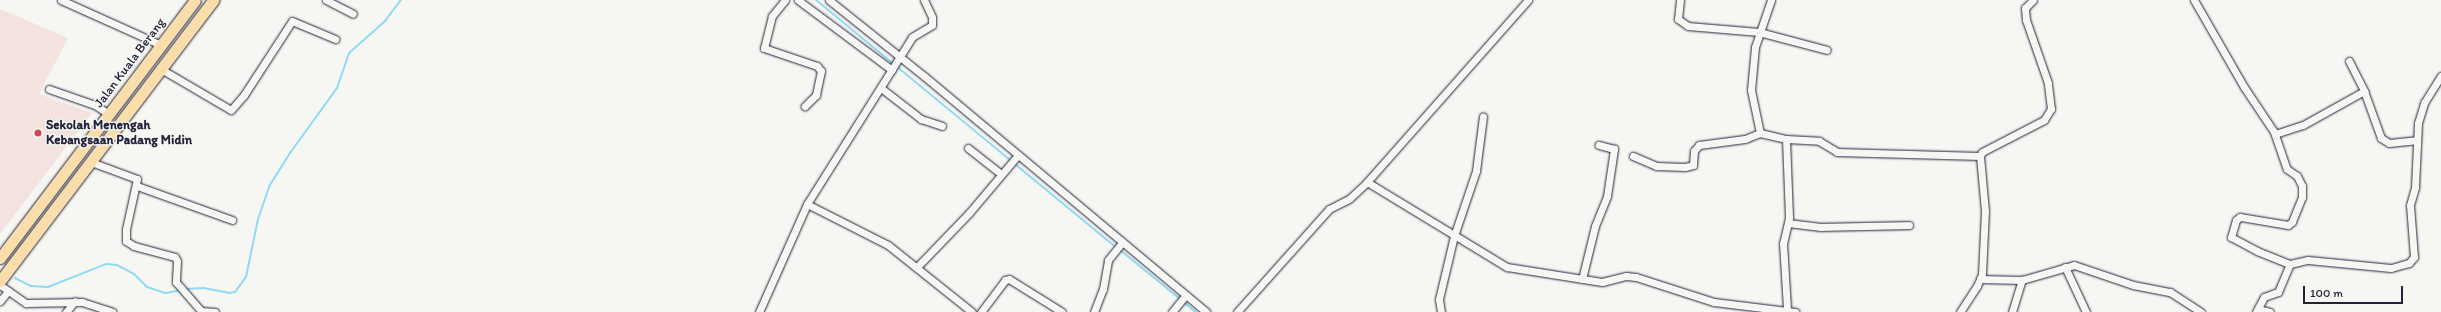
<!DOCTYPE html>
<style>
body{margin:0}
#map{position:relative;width:2441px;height:312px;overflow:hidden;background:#f6f6f2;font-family:Itim,sans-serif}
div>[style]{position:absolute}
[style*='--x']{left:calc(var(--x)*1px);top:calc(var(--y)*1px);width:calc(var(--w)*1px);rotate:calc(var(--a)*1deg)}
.built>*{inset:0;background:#f3e2de}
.stream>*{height:2px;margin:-1px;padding:0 1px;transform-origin:1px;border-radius:1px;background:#92daf4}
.roads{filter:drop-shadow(0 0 1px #22223b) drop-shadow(0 0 1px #22223b)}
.minor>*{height:7px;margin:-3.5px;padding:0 3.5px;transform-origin:3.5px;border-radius:3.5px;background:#f6f6f2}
.highway>*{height:11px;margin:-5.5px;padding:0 5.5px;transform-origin:5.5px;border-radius:5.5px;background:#f9deab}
.dots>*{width:11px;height:11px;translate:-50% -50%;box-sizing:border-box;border:2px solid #f6f6f2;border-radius:50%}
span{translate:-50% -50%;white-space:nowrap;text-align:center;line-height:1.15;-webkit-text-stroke:3px #f6f6f2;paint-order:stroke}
.street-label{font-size:13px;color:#22223b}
.poi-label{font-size:13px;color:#22223b;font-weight:700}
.left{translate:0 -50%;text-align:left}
.scale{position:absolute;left:2303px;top:286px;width:100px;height:18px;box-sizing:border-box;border:2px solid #22223b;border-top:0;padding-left:5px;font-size:12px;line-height:14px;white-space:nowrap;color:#22223b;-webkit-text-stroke:3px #f6f6f2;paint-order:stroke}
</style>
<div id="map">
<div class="built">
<div style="clip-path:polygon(0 9px,68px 38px,39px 94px,92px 113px,0 234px)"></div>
</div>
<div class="stream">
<div style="--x:816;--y:0;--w:389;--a:39.5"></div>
<div style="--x:1120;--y:250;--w:77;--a:39.2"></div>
<div style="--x:15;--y:278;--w:18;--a:27"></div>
<div style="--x:31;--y:286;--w:17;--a:3"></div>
<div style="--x:48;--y:287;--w:62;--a:-21.6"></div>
<div style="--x:106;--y:264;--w:11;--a:5"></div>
<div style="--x:117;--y:265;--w:19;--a:28"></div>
<div style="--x:134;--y:274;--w:18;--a:45"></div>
<div style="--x:147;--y:287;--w:20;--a:18"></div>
<div style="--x:166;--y:293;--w:15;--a:-11"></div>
<div style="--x:185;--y:289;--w:19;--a:-3"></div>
<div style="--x:204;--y:288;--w:25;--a:11"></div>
<div style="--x:229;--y:293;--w:6;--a:-9"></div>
<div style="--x:235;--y:292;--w:19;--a:-54"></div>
<div style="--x:246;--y:277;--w:59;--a:-78.3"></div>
<div style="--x:258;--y:219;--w:36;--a:-71"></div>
<div style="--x:270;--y:185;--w:38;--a:-58"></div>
<div style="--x:290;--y:153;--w:80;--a:-54.1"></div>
<div style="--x:337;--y:88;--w:37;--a:-71"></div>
<div style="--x:349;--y:53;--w:48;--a:-41.6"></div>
<div style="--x:385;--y:21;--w:26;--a:-53"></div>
<div style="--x:1183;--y:302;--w:16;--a:38"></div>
</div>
<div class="roads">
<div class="minor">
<div style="--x:61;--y:0;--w:110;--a:24.2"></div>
<div style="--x:326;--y:0;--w:30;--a:27"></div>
<div style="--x:785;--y:0;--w:21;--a:129"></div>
<div style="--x:772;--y:16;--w:33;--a:104"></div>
<div style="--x:764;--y:48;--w:56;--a:18.8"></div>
<div style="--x:817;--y:66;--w:6;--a:51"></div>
<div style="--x:821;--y:71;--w:25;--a:102"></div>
<div style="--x:816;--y:95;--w:16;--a:135"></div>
<div style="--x:798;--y:0;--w:117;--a:36.7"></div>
<div style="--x:829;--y:0;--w:122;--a:38.7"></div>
<div style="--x:924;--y:76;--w:368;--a:39.9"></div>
<div style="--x:1680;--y:0;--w:19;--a:96"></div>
<div style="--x:1678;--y:19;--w:12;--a:35"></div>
<div style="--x:1688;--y:26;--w:71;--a:4.8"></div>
<div style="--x:1759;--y:32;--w:70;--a:14.8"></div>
<div style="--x:1771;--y:0;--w:50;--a:108.8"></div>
<div style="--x:1755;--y:47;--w:43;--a:95.3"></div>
<div style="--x:1751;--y:90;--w:44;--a:78.2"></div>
<div style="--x:1760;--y:133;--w:27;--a:13"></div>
<div style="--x:1786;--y:139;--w:79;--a:87.8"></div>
<div style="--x:1789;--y:218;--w:26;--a:103"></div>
<div style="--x:1783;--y:243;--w:66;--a:86.5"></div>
<div style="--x:2194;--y:0;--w:100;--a:60.1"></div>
<div style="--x:2244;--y:87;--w:54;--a:56.3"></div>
<div style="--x:2274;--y:132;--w:39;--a:71"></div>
<div style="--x:2287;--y:169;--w:12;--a:35"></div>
<div style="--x:2297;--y:176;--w:11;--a:63"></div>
<div style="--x:2302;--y:186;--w:11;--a:90"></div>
<div style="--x:2302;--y:197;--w:27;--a:112"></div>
<div style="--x:2292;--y:222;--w:5;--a:143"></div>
<div style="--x:2288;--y:225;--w:49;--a:-170.5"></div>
<div style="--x:2240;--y:217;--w:5;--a:143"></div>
<div style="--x:2236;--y:220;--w:18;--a:106"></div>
<div style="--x:2231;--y:237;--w:30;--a:28"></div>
<div style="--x:2257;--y:251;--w:35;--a:22"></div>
<div style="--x:2349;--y:61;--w:34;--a:63"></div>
<div style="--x:2364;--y:91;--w:50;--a:70.1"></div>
<div style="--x:2381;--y:138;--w:9;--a:32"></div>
<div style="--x:2389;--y:143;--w:27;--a:-6"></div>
<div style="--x:161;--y:69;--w:81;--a:30.4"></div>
<div style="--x:231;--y:110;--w:20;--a:-49"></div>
<div style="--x:244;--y:95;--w:88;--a:-57"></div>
<div style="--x:292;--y:21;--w:47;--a:22.7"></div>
<div style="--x:881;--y:88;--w:51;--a:37.8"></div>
<div style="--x:921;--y:119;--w:22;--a:18"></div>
<div style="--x:49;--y:89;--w:49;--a:19.2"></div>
<div style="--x:95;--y:105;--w:17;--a:33"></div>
<div style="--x:2275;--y:134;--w:29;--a:-18"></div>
<div style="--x:2303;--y:125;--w:70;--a:-29.1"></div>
<div style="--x:1786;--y:139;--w:33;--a:3"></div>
<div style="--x:1819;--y:141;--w:21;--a:31"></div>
<div style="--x:1837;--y:152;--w:143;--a:1.6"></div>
<div style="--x:968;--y:148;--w:42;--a:38.2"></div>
<div style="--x:1633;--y:156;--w:26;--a:23"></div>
<div style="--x:1657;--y:166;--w:28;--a:2"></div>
<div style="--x:1685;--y:167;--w:8;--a:-14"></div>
<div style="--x:1693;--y:165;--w:14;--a:-86"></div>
<div style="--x:1694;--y:151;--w:8;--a:-50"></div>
<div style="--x:1699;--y:145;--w:46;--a:-7.4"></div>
<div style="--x:1745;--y:139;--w:16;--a:-22"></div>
<div style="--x:91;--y:162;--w:49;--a:20.3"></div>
<div style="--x:137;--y:179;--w:51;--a:102.4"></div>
<div style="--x:126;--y:229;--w:12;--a:90"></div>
<div style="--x:126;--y:241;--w:9;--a:32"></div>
<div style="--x:134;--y:246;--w:42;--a:15"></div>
<div style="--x:175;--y:257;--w:4;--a:63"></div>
<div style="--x:177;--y:261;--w:21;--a:93"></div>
<div style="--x:176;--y:282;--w:38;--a:49"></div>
<div style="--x:1367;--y:182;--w:164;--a:31.3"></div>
<div style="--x:1507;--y:267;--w:96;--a:9"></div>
<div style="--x:1602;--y:282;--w:25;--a:-14"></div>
<div style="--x:1626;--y:276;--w:10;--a:6"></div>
<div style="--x:1636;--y:277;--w:82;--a:17.8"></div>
<div style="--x:1714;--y:302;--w:82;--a:7"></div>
<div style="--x:137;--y:186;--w:101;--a:19.7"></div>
<div style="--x:807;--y:204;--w:91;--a:26.8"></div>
<div style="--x:888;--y:245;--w:107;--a:38.6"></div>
<div style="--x:1788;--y:223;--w:33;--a:7"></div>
<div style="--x:1821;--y:227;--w:88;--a:-1.3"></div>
<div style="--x:917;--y:267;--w:75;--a:-46.1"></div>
<div style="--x:969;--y:213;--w:76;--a:-49.8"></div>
<div style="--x:2065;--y:267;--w:50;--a:65"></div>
<div style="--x:1582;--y:279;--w:55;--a:-76.2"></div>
<div style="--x:1595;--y:226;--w:32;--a:-68"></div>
<div style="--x:1607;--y:196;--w:48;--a:-81.5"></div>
<div style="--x:1614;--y:149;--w:16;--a:-165"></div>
<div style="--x:1980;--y:279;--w:42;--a:1.4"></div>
<div style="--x:2022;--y:280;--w:54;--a:-16.1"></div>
<div style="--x:2074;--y:265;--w:62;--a:18.7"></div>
<div style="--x:2133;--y:285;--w:38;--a:11"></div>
<div style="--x:2170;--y:292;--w:37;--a:33"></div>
<div style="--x:0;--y:285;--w:32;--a:35"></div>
<div style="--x:26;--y:303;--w:56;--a:-1"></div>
<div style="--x:82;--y:302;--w:32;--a:18"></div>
<div style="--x:0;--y:301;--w:13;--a:-51"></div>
<div style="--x:2258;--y:309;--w:12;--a:14"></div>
<div style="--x:201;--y:311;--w:14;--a:4"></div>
<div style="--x:66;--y:312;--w:14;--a:-51"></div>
<div style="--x:759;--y:312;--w:118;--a:-66"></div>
<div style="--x:807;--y:204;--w:197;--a:-57.8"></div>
<div style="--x:912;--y:37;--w:23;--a:-31"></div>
<div style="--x:932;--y:25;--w:8;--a:-90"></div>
<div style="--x:932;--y:17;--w:19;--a:-115"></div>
<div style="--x:981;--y:312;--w:40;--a:-53"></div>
<div style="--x:1005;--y:280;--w:4;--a:-14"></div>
<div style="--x:1009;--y:279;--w:62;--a:31.9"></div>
<div style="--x:1094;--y:312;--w:25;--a:-69"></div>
<div style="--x:1103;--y:289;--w:29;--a:-80"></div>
<div style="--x:1108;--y:260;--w:22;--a:-51"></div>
<div style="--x:1172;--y:312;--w:21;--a:-51"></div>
<div style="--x:1237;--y:312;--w:138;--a:-48.2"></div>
<div style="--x:1329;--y:209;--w:22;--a:-27"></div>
<div style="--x:1349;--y:199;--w:25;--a:-43"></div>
<div style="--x:1367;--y:182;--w:243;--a:-48.5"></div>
<div style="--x:1441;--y:312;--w:13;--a:-99"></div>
<div style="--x:1439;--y:299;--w:65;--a:-76.6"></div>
<div style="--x:1454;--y:236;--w:69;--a:-71.3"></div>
<div style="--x:1476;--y:171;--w:55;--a:-82.7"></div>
<div style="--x:1960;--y:312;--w:31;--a:-57"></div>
<div style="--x:1977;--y:286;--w:13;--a:-67"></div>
<div style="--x:1982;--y:274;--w:63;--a:-87.3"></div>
<div style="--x:1985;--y:211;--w:55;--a:-95.2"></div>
<div style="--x:1980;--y:156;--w:4;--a:-63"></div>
<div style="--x:1982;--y:152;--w:70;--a:-27.3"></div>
<div style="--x:2044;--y:120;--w:13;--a:-58"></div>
<div style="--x:2051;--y:109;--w:26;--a:-97"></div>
<div style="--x:2048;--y:83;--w:67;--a:-109.2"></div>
<div style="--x:2026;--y:20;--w:12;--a:-95"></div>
<div style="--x:2025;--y:8;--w:11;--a:-45"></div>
<div style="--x:2012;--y:312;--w:34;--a:-73"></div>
<div style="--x:2256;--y:312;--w:17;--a:-62"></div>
<div style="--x:2264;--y:297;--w:15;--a:-20"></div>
<div style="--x:2278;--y:292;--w:30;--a:-67"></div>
<div style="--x:2290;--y:264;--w:18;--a:-13"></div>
<div style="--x:2308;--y:260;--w:83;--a:5.5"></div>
<div style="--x:2391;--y:268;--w:19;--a:-16"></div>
<div style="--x:2409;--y:263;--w:8;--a:-50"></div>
<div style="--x:2414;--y:257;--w:52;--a:-94.4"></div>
<div style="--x:2410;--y:205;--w:19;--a:-74"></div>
<div style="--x:2415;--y:187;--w:64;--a:-87.3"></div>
<div style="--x:2418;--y:123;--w:21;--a:-73"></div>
<div style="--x:2424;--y:103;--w:32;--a:-58"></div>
</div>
<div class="highway">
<div style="--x:0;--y:258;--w:323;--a:-52.9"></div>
<div style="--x:0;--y:281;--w:353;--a:-52.8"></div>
</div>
</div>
<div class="dots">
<div style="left:38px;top:133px;background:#d1495b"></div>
</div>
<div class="street-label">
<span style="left:130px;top:63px;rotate:-53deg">Jalan Kuala Berang</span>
</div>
<div class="poi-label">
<span class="left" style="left:46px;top:133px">Sekolah Menengah<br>Kebangsaan Padang Midin</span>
</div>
<div class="scale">100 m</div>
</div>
